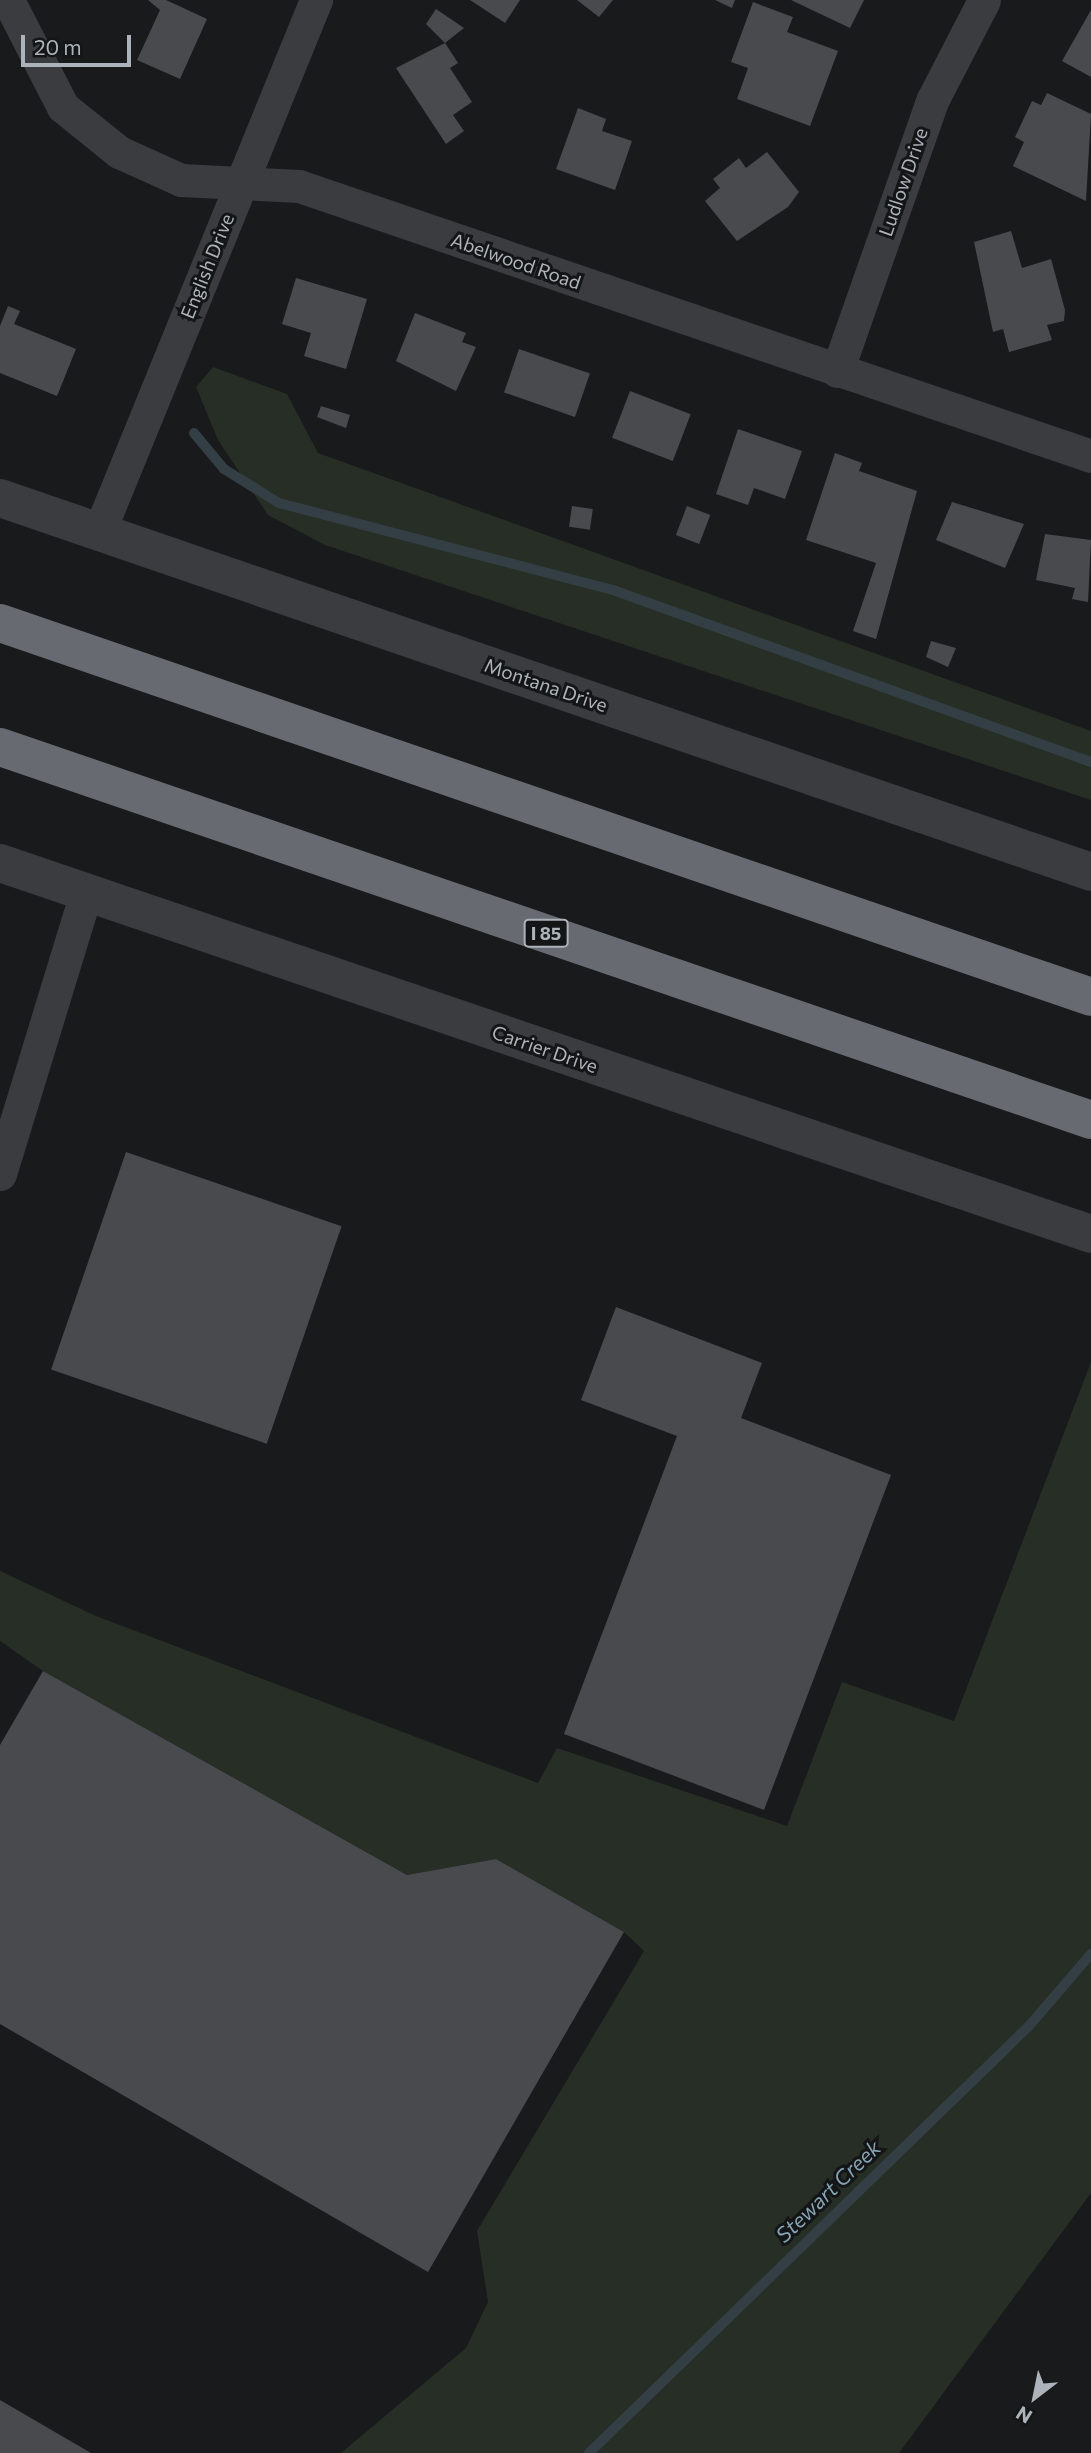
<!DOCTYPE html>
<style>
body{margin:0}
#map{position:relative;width:1091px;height:2453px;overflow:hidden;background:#191a1b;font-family:Commissioner,sans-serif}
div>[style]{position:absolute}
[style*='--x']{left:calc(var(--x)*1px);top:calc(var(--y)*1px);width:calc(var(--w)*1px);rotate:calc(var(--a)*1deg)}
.green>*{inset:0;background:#262e26}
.stream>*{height:10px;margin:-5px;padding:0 5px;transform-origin:5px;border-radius:5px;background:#333f44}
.building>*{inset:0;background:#494a4e;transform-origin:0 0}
.minor>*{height:33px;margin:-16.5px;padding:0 16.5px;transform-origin:16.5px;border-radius:16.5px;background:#3b3c40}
.tertiary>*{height:38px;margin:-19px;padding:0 19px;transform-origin:19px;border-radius:19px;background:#3b3c40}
.motorway>*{height:38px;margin:-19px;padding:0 19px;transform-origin:19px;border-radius:19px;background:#676b71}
span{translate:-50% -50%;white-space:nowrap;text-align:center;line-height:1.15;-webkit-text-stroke:6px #141516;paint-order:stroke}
.shield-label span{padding:2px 5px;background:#141516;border:2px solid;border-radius:5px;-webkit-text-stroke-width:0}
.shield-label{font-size:18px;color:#adb3ba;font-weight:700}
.street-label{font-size:19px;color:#adb3ba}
.water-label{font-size:21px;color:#86a4b3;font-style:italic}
.north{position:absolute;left:1000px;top:2362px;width:70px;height:70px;-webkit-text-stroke:5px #141516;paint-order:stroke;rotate:212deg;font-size:19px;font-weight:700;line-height:28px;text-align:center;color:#adb3ba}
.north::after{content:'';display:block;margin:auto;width:24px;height:32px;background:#adb3ba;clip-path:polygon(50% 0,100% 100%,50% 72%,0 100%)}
.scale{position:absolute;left:21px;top:35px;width:110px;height:32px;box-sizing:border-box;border:4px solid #adb3ba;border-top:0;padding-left:9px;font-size:21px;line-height:24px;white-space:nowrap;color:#adb3ba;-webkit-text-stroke:5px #141516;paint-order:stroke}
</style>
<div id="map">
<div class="green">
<div style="clip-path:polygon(213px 367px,287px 394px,318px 453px,1091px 731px,1091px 800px,325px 545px,268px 515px,218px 440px,196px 387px)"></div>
<div style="clip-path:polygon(1091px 1362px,1091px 2193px,899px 2453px,341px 2453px,466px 2348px,488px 2302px,477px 2231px,644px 1951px,624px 1932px,496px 1859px,407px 1875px,43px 1671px,0 1641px,0 1571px,96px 1616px,538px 1783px,557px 1748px,787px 1826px,842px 1682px,954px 1721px)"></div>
</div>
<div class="stream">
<div style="--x:194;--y:433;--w:47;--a:50.2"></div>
<div style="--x:224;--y:469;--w:65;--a:31.7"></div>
<div style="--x:279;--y:503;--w:345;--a:14.6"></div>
<div style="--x:613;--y:590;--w:508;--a:19.79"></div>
<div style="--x:589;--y:2453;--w:613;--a:-44.14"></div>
<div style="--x:1029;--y:2026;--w:95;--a:-49.3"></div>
</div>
<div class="building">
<div style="clip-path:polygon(148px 0,166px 0,207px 19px,180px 79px,137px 60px,160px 10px)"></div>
<div style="clip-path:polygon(470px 0,520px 0,505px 23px)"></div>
<div style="clip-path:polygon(577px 0,613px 0,599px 17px)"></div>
<div style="clip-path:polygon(715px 0,735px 0,732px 8px)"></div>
<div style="clip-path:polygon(791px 0,864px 0,850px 28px)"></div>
<div style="clip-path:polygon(753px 2px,793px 17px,787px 32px,838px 51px,810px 126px,737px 99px,748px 68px,731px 62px)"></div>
<div style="clip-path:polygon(436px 9px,464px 28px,445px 43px,458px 63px,450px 68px,472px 102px,453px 115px,464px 131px,446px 144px,396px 68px,445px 43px,426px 24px)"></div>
<div style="clip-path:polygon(1091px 10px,1091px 77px,1062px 61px)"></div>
<div style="clip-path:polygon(1047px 93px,1091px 114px,1086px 201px,1013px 166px,1024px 142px,1015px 137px,1032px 101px,1041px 105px)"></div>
<div style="clip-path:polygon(578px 108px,606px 119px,602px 131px,632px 141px,615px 190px,556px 169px)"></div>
<div style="clip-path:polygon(767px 152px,799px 192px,788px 207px,737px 241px,705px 201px,720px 188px,713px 179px,739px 158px,746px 168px)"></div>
<div style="clip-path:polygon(1011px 231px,1022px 268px,1051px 259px,1065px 310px,1064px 321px,1047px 325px,1052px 340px,1009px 352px,1003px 329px,993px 332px,974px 242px)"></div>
<div style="clip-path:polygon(296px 278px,367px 299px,346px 369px,304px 356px,311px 333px,282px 324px)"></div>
<div style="clip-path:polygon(8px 306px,20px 311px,14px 324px,76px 349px,57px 396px,0 373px,0 326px)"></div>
<div style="clip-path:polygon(415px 313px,466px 333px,462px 342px,476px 347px,456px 391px,396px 361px)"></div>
<div style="left:519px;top:349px;width:75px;height:46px;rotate:19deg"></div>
<div style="left:630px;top:391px;width:65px;height:50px;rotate:21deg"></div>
<div style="clip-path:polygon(321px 406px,350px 415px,346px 428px,317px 417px)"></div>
<div style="clip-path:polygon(738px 429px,802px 451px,785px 499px,754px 488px,748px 505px,716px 494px)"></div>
<div style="clip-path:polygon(835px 453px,862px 463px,859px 471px,917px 491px,876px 639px,853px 631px,876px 563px,806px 540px)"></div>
<div style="clip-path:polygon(952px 502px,1024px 524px,1005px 568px,936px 540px)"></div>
<div style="left:572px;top:506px;width:21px;height:21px;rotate:8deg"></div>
<div style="left:687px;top:506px;width:25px;height:31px;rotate:21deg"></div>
<div style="clip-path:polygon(1045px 534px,1091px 540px,1088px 602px,1072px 599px,1075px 588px,1036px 580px)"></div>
<div style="clip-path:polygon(931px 641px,956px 648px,948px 667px,926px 657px)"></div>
<div style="left:126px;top:1152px;width:228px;height:230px;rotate:19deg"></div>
<div style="clip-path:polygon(616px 1307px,762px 1363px,741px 1418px,891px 1475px,764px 1810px,564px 1734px,677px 1436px,581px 1400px)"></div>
<div style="clip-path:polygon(43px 1671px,407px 1875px,496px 1859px,624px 1932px,428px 2272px,0 2024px,0 1745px)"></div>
<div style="clip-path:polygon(0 2400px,91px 2453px,0 2453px)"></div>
</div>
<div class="minor">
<div style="--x:8;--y:0;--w:120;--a:62.8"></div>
<div style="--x:63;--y:107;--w:72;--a:38.8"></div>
<div style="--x:119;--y:152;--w:68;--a:24.3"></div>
<div style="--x:181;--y:180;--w:118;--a:2.9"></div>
<div style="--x:299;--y:186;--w:837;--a:18.82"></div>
<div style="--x:837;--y:371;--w:288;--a:-70.6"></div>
<div style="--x:933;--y:99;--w:111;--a:-62.7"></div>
<div style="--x:99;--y:532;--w:575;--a:-67.81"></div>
<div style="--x:0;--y:1174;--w:294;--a:-73"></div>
</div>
<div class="tertiary">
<div style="--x:0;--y:498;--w:1153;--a:18.92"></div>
<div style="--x:0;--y:863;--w:1152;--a:18.78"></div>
</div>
<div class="motorway">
<div style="--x:0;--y:623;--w:1153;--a:18.92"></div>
<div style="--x:0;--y:747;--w:1153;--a:18.87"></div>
</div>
<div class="shield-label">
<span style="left:546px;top:933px">I 85</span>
</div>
<div class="street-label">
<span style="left:903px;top:182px;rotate:-71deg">Ludlow Drive</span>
<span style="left:516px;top:261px;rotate:19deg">Abelwood Road</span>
<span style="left:207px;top:266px;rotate:-68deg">English Drive</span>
<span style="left:546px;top:685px;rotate:19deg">Montana Drive</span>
<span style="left:545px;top:1049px;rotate:19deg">Carrier Drive</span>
</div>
<div class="water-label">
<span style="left:828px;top:2191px;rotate:-44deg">Stewart Creek</span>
</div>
<div class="north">N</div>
<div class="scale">20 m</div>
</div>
